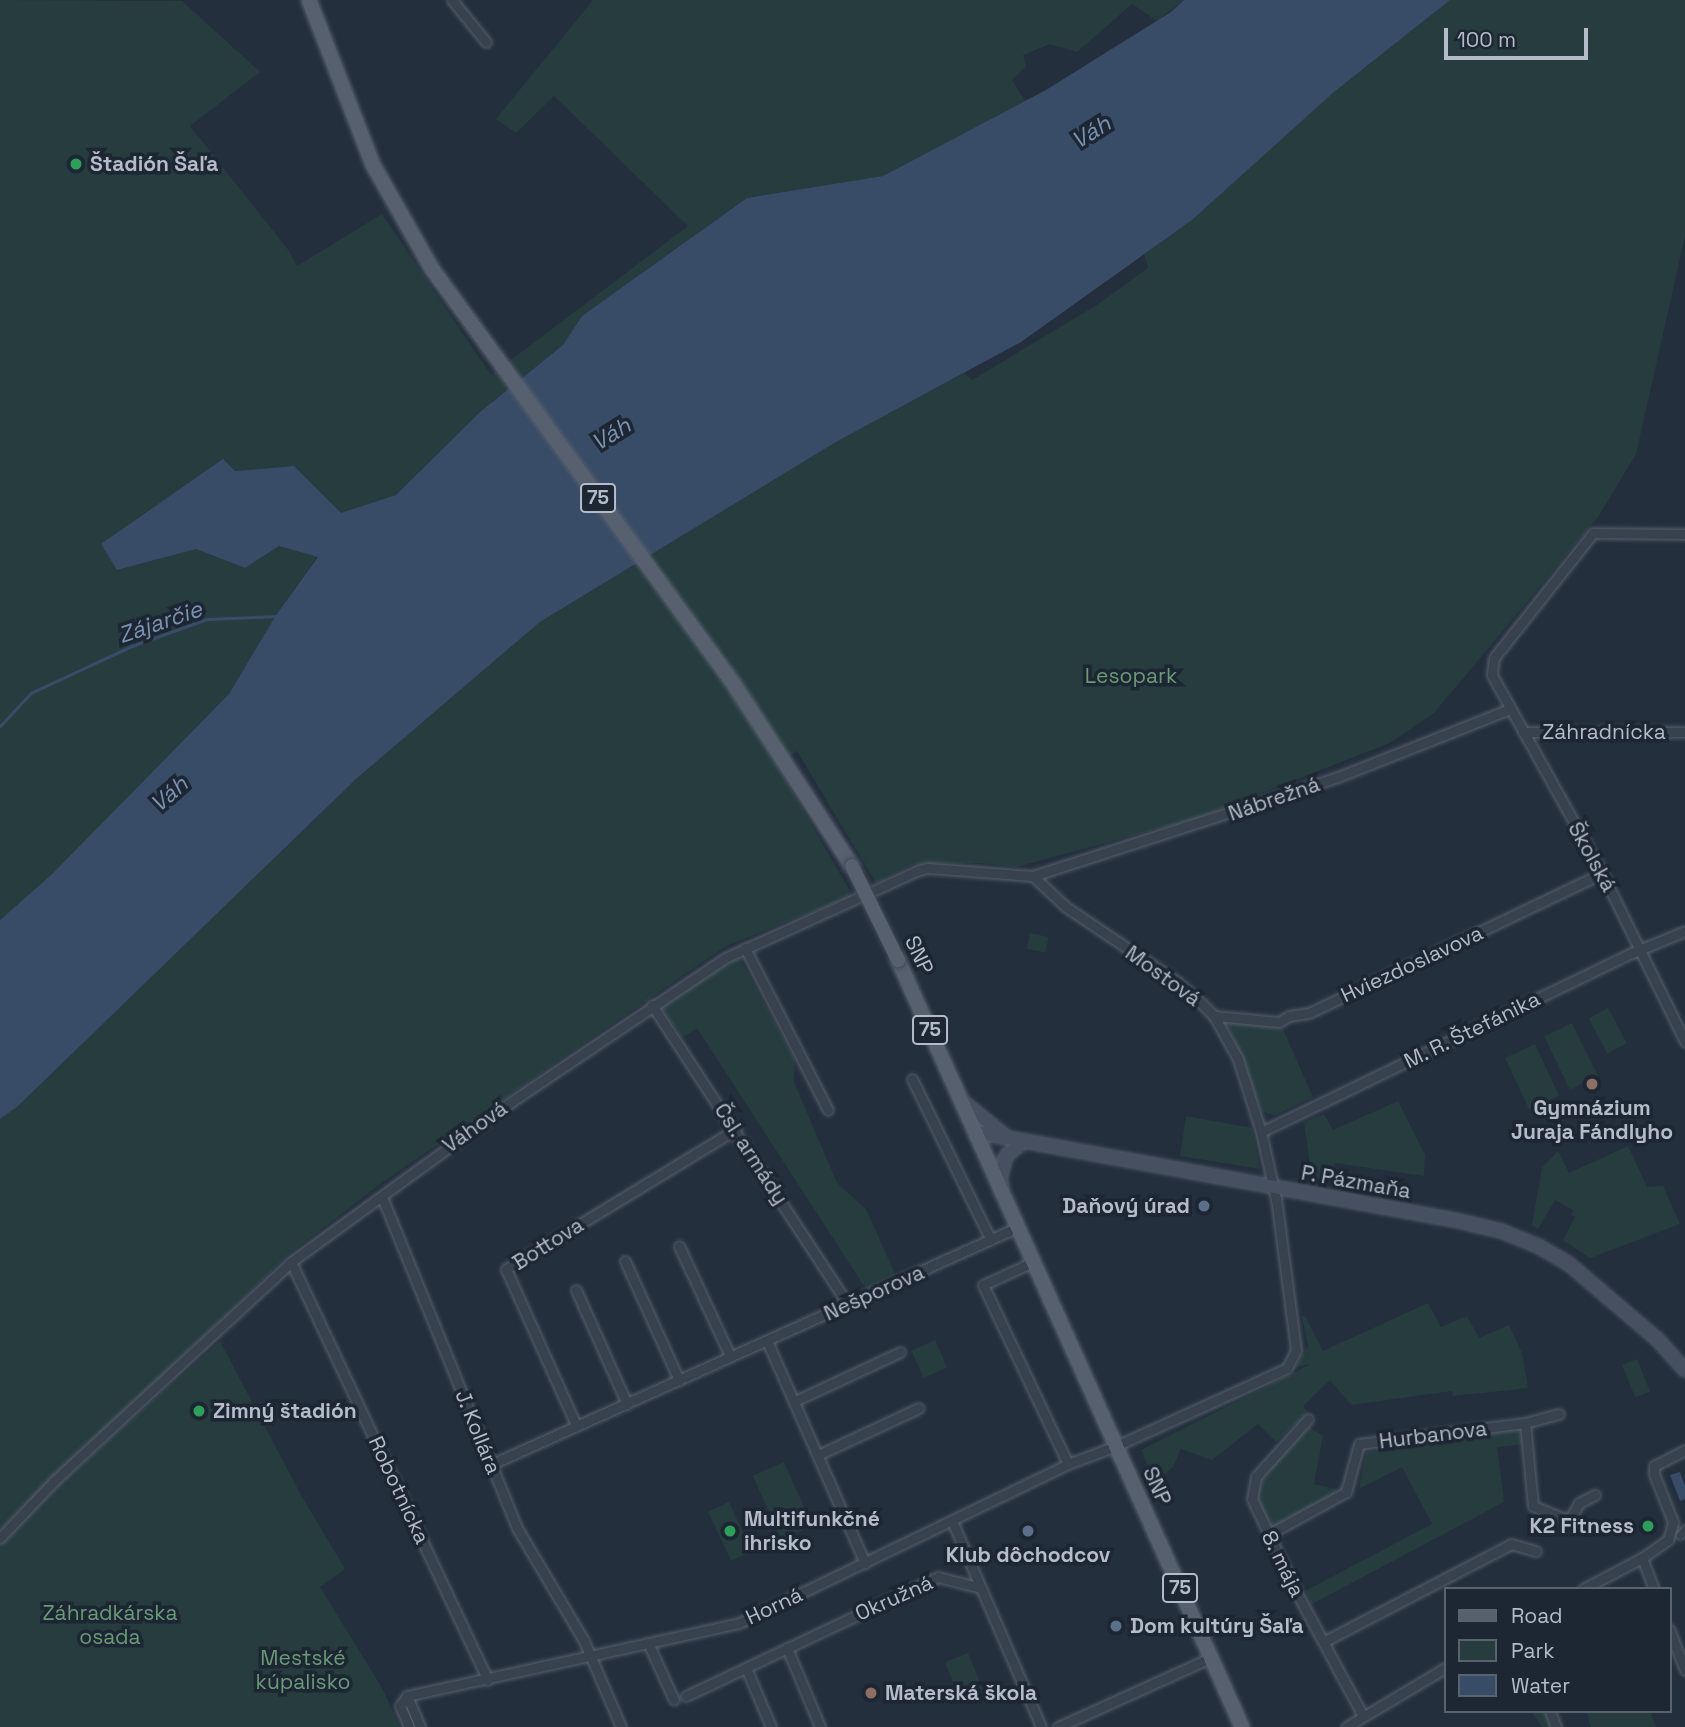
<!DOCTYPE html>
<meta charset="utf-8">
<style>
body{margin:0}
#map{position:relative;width:1685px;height:1727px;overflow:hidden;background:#242f3e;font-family:"Space Grotesk",sans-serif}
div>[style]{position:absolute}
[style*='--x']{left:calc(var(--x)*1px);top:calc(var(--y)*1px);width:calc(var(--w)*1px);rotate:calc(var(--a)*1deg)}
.green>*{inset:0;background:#263c3f;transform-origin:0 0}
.water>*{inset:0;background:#394c67}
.stream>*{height:2.5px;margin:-1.25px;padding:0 1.25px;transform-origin:1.25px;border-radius:1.25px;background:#394c67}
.roads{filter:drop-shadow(0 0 2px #565f6c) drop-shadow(0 0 2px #565f6c)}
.pedestrian>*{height:7px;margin:-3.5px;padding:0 3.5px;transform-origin:3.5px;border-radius:3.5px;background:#38414e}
.minor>*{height:9px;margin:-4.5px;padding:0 4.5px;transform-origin:4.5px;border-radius:4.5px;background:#38414e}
.secondary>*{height:12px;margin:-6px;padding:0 6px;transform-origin:6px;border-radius:6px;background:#465061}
.primary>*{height:14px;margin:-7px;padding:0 7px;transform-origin:7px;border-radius:7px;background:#56606e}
.bridges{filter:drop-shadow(0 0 2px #414a57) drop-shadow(0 0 2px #414a57)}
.primary-bridge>*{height:14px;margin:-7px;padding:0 7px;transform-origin:7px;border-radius:7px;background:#56606e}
.dots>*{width:19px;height:19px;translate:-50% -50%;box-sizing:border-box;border:4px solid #1d2633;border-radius:50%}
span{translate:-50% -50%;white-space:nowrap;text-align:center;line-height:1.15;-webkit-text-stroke:7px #1d2633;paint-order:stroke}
.shield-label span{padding:2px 5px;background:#1d2633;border:2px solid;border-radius:5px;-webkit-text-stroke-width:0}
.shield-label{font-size:19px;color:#b4bcc9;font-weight:700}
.poi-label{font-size:21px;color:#b4bcc9;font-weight:700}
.left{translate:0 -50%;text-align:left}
.right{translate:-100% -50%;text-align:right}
.park-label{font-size:21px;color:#6b9a76}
.street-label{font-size:21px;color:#b4bcc9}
.water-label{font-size:23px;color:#7c92b1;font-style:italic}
.legend{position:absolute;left:1444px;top:1587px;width:228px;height:126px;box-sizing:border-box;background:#1d2633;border:2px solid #59626f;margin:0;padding:9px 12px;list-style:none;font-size:21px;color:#b4bcc9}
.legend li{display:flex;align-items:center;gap:14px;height:35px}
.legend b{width:35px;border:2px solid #59626f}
.scale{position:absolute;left:1444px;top:28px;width:144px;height:32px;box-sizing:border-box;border:4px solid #b4bcc9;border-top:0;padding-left:9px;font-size:21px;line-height:24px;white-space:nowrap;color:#b4bcc9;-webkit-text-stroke:5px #1d2633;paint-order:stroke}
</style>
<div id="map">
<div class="green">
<div style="clip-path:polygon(0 0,182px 1px,260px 72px,190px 126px,289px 251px,297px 266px,382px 214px,491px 375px,688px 226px,554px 96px,516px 133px,496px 119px,593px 0,1184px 0,1157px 21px,1132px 4px,1077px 52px,1050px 44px,1023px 55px,1026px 66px,1012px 80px,1025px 101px,883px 176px,747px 198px,582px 316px,563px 345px,480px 412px,396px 495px,341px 514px,294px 466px,235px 471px,117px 570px,196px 549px,245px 568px,279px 546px,318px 556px,276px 615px,229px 694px,51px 875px,0 920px)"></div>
<div style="clip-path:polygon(1450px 0,1685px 0,1685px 236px,1636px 454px,1598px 517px,1434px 713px,1390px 743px,1195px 819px,1016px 867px,982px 863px,914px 864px,876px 883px,797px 751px,777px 765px,853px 896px,726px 946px,383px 1182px,288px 1255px,0 1530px,0 1119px,17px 1107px,356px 779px,540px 622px,836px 442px,964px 373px,972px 380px,1097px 305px,1148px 268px,1144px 254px,1192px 220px,1334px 92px)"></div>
<div style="left:1030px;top:933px;width:19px;height:16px;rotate:12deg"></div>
<div style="clip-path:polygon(739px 956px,795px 1060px,794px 1082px,837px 1183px,866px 1209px,896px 1276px,866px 1289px,697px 1028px,682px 1038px,660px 1005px)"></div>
<div style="left:1608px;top:1008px;width:40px;height:22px;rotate:62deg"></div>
<div style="clip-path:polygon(1226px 1020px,1282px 1027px,1313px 1097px,1274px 1116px,1262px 1111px)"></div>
<div style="left:1572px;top:1023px;width:59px;height:31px;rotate:64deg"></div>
<div style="left:1535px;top:1044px;width:57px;height:33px;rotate:65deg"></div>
<div style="clip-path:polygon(1398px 1101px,1425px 1155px,1424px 1176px,1335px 1163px,1330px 1181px,1312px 1178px,1304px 1122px,1324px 1114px,1333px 1130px)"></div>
<div style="clip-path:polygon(1186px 1116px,1252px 1128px,1260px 1169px,1180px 1156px)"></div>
<div style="clip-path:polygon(1628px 1146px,1647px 1187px,1663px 1186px,1680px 1224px,1590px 1258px,1563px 1240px,1575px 1217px,1571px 1215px,1573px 1210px,1555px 1200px,1538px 1229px,1532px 1225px,1542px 1168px,1558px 1151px,1569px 1173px)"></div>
<div style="clip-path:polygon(1428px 1303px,1441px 1327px,1467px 1316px,1479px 1338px,1509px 1325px,1522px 1353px,1528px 1388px,1453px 1396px,1452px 1391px,1351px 1405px,1330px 1380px,1303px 1406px,1308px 1412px,1276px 1442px,1258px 1424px,1212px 1460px,1181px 1449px,1173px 1467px,1165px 1474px,1165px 1485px,1157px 1488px,1141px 1450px,1311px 1364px,1295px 1367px,1308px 1346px,1302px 1316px,1305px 1316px,1323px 1351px)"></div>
<div style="left:935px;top:1340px;width:30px;height:26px;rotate:66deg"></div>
<div style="clip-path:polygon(220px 1341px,301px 1495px,345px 1569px,320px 1587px,382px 1688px,400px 1727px,0 1727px,0 1543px,62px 1482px)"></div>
<div style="left:1637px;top:1359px;width:35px;height:16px;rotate:68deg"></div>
<div style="clip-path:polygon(1309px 1427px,1323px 1436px,1314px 1484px,1336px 1489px,1335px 1494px,1271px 1530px,1256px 1493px,1259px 1480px)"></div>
<div style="clip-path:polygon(1523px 1428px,1524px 1444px,1497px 1447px,1504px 1502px,1312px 1604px,1305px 1591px,1432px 1524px,1402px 1467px,1359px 1489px,1366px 1452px)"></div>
<div style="left:784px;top:1462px;width:70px;height:34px;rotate:66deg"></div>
<div style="left:729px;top:1502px;width:54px;height:23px;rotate:65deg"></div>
<div style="left:968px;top:1653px;width:38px;height:25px;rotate:68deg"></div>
<div style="clip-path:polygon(1531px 1711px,1545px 1711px,1552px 1727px,1542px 1727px)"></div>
<div style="clip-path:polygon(1586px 1711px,1650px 1711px,1656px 1727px,1591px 1727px)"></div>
</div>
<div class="water">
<div style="clip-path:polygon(1184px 0,1450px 0,1334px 92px,1192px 220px,1021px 342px,836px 442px,540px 622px,356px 779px,17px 1107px,0 1119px,0 920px,51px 875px,229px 694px,276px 615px,318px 557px,279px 546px,245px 568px,196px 549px,117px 570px,101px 544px,223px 459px,235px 471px,294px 466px,341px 513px,396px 495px,480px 412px,563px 345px,582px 316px,747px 198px,883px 176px,1046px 90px,1171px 12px)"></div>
<div style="clip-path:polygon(1680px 1472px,1685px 1486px,1685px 1499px,1680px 1501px,1670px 1475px)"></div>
</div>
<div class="stream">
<div style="--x:0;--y:726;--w:45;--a:-46.8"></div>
<div style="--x:31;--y:693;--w:111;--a:-25"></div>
<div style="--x:132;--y:646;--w:80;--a:-19.8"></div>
<div style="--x:207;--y:619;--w:72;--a:-2.4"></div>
</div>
<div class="roads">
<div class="pedestrian">
<div style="--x:1680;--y:1535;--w:8;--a:-50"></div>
</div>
<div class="minor">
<div style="--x:452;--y:0;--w:54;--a:51"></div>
<div style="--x:1685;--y:534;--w:92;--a:-179.4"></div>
<div style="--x:1593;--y:533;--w:159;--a:128.4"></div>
<div style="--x:1494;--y:658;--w:17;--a:97"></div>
<div style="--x:1492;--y:675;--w:227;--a:60.9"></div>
<div style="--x:1602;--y:873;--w:188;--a:63.8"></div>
<div style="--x:1523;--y:732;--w:162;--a:0"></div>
<div style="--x:745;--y:948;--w:182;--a:62.9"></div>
<div style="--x:652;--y:1005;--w:358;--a:56.8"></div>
<div style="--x:1214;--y:1016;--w:65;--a:5.3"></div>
<div style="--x:1279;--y:1022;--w:12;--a:-31"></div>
<div style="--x:1289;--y:1016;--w:20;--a:-9"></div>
<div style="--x:1309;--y:1013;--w:325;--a:-25.5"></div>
<div style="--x:912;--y:1079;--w:179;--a:63.9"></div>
<div style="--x:1261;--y:1132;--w:412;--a:-25.8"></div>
<div style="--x:1632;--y:953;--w:57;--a:-22.5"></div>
<div style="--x:382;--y:1197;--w:357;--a:67.8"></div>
<div style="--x:517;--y:1528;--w:131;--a:59.3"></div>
<div style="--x:584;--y:1641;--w:94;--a:66.7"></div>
<div style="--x:679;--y:1246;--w:121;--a:65.1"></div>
<div style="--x:625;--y:1261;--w:131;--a:65.6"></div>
<div style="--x:291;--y:1262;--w:462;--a:64.8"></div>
<div style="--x:1033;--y:1262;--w:55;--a:155.3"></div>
<div style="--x:983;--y:1285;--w:198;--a:64.6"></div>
<div style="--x:576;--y:1290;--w:125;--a:65.9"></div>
<div style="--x:767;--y:1341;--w:243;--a:66.2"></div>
<div style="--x:795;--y:1401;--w:116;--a:-25"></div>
<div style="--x:1308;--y:1419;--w:78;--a:131.9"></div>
<div style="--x:1256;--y:1477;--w:22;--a:100"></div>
<div style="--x:1252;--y:1499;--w:106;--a:64.4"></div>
<div style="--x:1298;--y:1595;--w:137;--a:61.8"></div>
<div style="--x:1525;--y:1423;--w:83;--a:84.5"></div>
<div style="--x:1533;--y:1506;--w:35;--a:22"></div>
<div style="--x:1565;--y:1519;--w:6;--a:-18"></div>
<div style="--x:1571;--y:1517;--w:16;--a:-60"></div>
<div style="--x:1579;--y:1503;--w:18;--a:-27"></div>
<div style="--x:576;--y:1425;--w:171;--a:-114.2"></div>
<div style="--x:506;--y:1269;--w:269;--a:-31.3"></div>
<div style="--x:818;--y:1455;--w:111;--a:-25"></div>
<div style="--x:492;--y:1464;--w:577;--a:-24.25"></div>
<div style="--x:952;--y:1521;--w:224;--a:66.6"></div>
<div style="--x:1269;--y:1534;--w:88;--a:-28.6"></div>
<div style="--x:1346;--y:1492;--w:50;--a:-74.8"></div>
<div style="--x:1359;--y:1444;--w:167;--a:-7.2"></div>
<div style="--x:1525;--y:1423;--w:35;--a:-15"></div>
<div style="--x:0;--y:1538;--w:79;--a:-46.5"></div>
<div style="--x:54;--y:1481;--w:323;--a:-42.7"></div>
<div style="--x:291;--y:1262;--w:272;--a:-36"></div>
<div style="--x:511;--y:1102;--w:258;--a:-33.9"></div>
<div style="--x:725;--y:958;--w:213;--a:-24.4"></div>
<div style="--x:919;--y:870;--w:9;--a:-13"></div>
<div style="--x:928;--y:868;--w:105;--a:4.4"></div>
<div style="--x:1033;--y:876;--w:321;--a:-18"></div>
<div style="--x:1338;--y:777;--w:185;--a:-21.6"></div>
<div style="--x:1642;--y:1558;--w:33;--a:69"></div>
<div style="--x:1583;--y:1589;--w:67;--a:-27.7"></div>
<div style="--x:1642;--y:1558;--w:32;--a:-35"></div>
<div style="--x:1668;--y:1540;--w:19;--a:-74"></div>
<div style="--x:1673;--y:1522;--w:52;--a:-111.6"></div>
<div style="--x:1654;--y:1474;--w:8;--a:-90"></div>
<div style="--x:1654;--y:1466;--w:35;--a:-27"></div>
<div style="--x:1669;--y:1629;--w:44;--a:68.7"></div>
<div style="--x:1325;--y:1641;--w:210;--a:-27.5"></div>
<div style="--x:1511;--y:1544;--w:26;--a:16"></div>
<div style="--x:649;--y:1645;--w:60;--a:65.6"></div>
<div style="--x:787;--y:1648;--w:86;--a:67.3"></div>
<div style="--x:746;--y:1668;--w:64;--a:67"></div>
<div style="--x:407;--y:1696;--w:34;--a:67"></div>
<div style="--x:686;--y:1696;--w:279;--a:-25.3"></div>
<div style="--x:938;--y:1577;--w:44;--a:14.3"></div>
<div style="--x:1550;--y:1711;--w:17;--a:69"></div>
<div style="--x:409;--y:1727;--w:23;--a:-113"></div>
<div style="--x:400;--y:1706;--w:12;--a:-55"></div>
<div style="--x:407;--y:1696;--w:340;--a:-12.4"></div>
<div style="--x:739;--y:1623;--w:365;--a:-25.8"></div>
<div style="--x:1068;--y:1464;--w:51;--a:-20.6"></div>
<div style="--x:1116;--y:1446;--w:188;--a:-24.5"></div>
<div style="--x:1287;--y:1368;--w:20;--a:-63"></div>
<div style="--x:1296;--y:1350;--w:152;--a:-97.5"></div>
<div style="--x:1276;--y:1199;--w:69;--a:-102.6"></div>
<div style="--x:1261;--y:1132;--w:77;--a:-107.5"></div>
<div style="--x:1238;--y:1059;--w:49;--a:-119.2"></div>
<div style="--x:1214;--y:1016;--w:23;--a:-135"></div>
<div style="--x:1198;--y:1000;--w:29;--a:-139"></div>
<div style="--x:1176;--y:981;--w:133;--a:-146.1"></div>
<div style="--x:1066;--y:907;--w:45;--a:-136.8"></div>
<div style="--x:1058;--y:1727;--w:167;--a:-24.4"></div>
<div style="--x:1346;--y:1727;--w:115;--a:-30.8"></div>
</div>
<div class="secondary">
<div style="--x:962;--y:1101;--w:55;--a:39.1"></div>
<div style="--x:975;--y:1132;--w:492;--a:10.4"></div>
<div style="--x:1459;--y:1221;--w:43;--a:13.4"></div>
<div style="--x:1501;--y:1231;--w:40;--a:22"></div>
<div style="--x:1538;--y:1246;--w:36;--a:30"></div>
<div style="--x:1569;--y:1264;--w:117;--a:40.5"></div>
<div style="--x:1658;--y:1340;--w:40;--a:48"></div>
<div style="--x:1002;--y:1187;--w:8;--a:-104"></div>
<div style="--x:1000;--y:1179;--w:24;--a:-75"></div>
<div style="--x:1006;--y:1156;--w:23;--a:-40"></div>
</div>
<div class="primary">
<div style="--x:309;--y:0;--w:177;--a:68.8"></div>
<div style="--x:373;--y:165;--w:120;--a:60.4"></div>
<div style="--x:432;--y:269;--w:512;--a:53.98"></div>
<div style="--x:733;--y:683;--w:218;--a:57"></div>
<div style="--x:898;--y:960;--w:841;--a:65.84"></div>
</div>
</div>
<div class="bridges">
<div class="primary-bridge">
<div style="--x:852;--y:866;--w:105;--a:63.9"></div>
</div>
</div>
<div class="dots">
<div style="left:76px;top:164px;background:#2e9e5b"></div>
<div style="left:1592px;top:1084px;background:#8d6e63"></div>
<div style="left:1204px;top:1206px;background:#5c6f8a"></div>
<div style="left:199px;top:1411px;background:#2e9e5b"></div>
<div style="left:1648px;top:1526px;background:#2e9e5b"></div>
<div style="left:730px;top:1531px;background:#2e9e5b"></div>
<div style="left:1028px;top:1531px;background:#5c6f8a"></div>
<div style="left:1116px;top:1626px;background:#5c6f8a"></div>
<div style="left:871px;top:1693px;background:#8d6e63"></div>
</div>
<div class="shield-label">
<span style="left:598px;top:498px">75</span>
<span style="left:930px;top:1030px">75</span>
<span style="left:1180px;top:1588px">75</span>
</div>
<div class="poi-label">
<span class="left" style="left:90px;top:164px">Štadión Šaľa</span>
<span style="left:1592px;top:1120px">Gymnázium<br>Juraja Fándlyho</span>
<span class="right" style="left:1190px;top:1206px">Daňový úrad</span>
<span class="left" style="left:213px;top:1411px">Zimný štadión</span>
<span class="left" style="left:744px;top:1531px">Multifunkčné<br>ihrisko</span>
<span class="right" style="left:1634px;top:1526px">K2 Fitness</span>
<span style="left:1028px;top:1555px">Klub dôchodcov</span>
<span class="left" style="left:1130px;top:1626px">Dom kultúry Šaľa</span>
<span class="left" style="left:885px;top:1693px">Materská škola</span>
</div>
<div class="park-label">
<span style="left:1131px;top:676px">Lesopark</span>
<span style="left:110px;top:1625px">Záhradkárska<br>osada</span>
<span style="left:303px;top:1670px">Mestské<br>kúpalisko</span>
</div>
<div class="street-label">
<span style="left:1604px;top:732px">Záhradnícka</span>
<span style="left:1274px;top:799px;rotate:-19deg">Nábrežná</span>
<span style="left:1592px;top:857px;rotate:61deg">Školská</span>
<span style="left:919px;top:955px;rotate:65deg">SNP</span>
<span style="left:1412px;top:964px;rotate:-25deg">Hviezdoslavova</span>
<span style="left:1163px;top:976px;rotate:36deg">Mostová</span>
<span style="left:1472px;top:1030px;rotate:-26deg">M. R. Štefánika</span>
<span style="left:475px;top:1127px;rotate:-35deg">Váhová</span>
<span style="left:751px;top:1154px;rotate:57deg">Čsl. armády</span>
<span style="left:1356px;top:1182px;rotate:10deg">P. Pázmaňa</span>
<span style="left:548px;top:1244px;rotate:-32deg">Bottova</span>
<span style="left:874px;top:1293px;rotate:-24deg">Nešporova</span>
<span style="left:478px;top:1432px;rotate:68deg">J. Kollára</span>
<span style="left:1433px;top:1435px;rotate:-7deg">Hurbanova</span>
<span style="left:1157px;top:1486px;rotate:66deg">SNP</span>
<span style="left:399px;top:1490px;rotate:65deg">Robotnícka</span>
<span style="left:1283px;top:1564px;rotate:64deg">8. mája</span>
<span style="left:894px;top:1598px;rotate:-24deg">Okružná</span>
<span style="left:774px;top:1606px;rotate:-25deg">Horná</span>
</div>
<div class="water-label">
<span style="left:1091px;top:132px;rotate:-32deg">Váh</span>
<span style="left:611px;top:434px;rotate:-32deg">Váh</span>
<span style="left:160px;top:622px;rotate:-19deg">Zájarčie</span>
<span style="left:169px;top:794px;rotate:-41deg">Váh</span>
</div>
<ul class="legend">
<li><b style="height:9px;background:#56606e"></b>Road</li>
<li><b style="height:19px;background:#263c3f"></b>Park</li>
<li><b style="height:19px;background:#394c67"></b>Water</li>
</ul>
<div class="scale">100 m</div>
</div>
